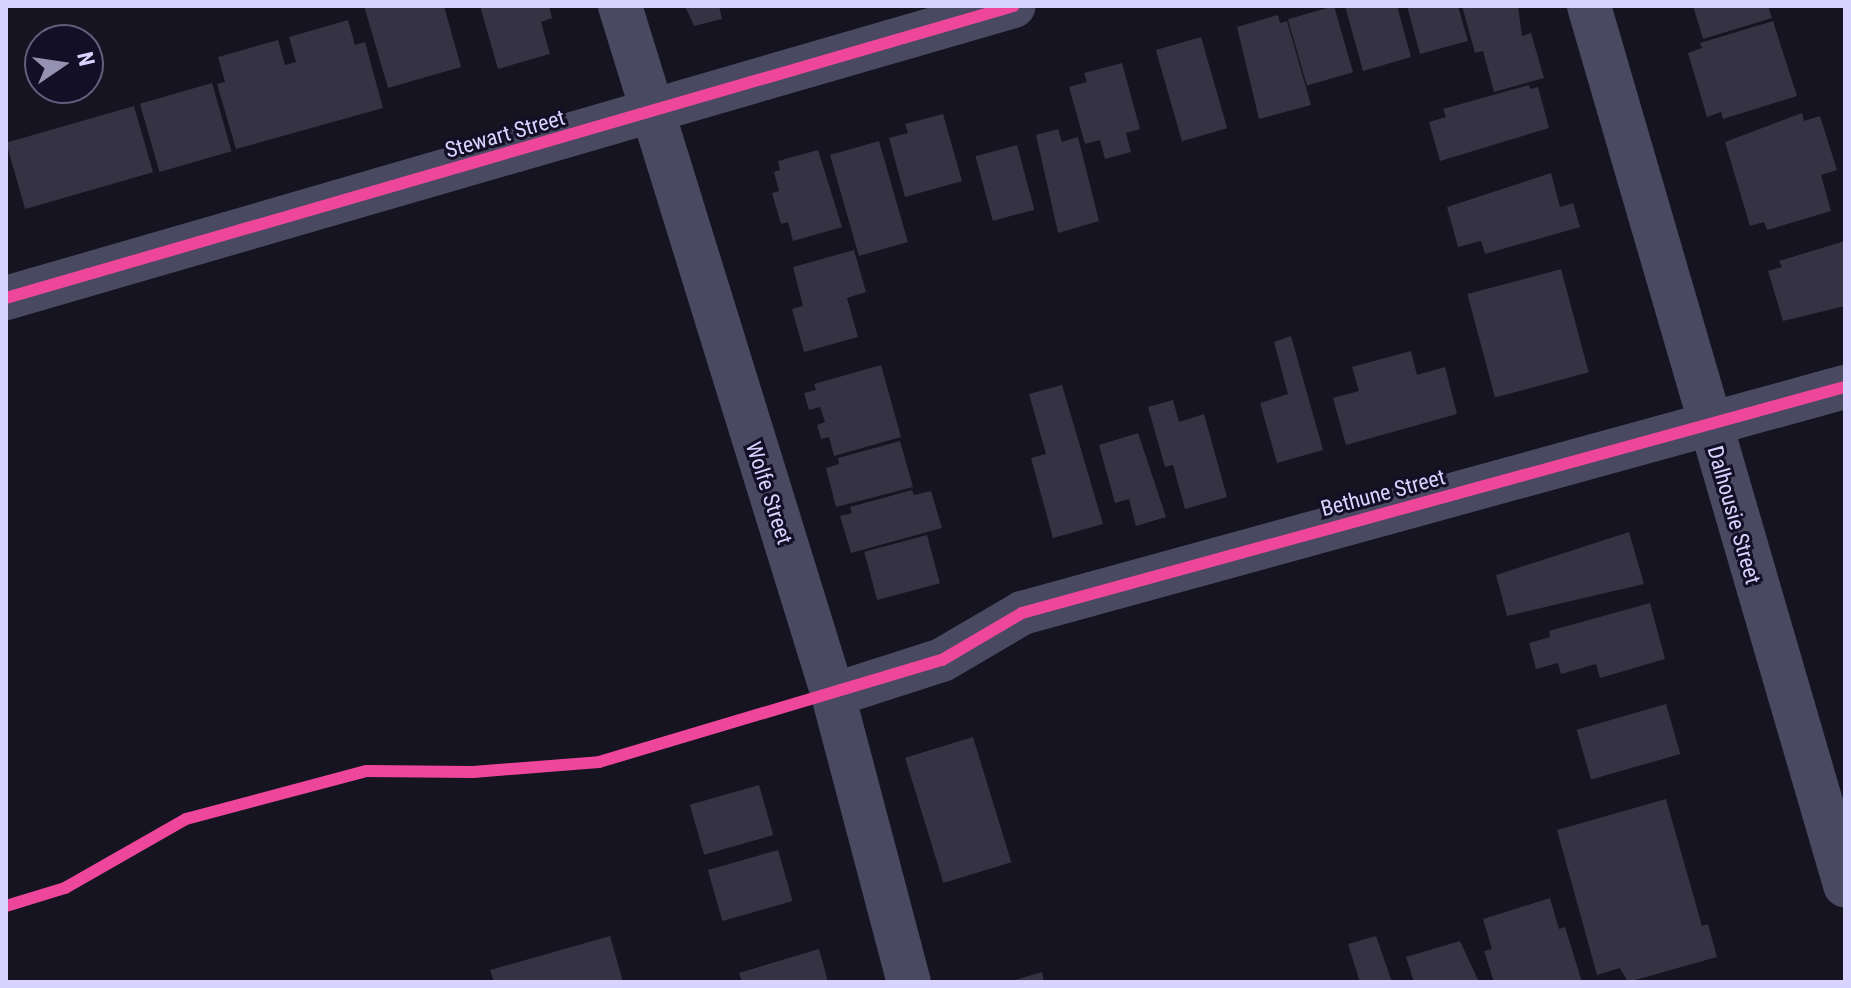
<!DOCTYPE html>
<style>
body{margin:0}
#map{position:relative;width:1851px;height:988px;overflow:hidden;background:#161421;font-family:"Roboto Condensed",sans-serif}
div>[style]{position:absolute}
[style*='--x']{left:calc(var(--x)*1px);top:calc(var(--y)*1px);width:calc(var(--w)*1px);rotate:calc(var(--a)*1deg)}
.building>*{inset:0;background:#343243;transform-origin:0 0}
.minor>*{height:44px;margin:-22px;padding:0 22px;transform-origin:22px;border-radius:22px;background:#4a4962}
.cycleway>*{height:12px;margin:-6px;padding:0 6px;transform-origin:6px;border-radius:6px;background:#ed469a}
span{translate:-50% -50%;white-space:nowrap;text-align:center;line-height:1.15;-webkit-text-stroke:6px #130f26;paint-order:stroke}
.street-label{font-size:22px;color:#d9d4ff}
.frame{position:absolute;inset:0;border:8px solid #d9d4ff;pointer-events:none}
.north{position:absolute;left:24px;top:24px;width:80px;height:80px;box-sizing:border-box;background:#130f26;border:2px solid #625e7d;border-radius:50%;rotate:77deg;font-size:22px;font-weight:700;line-height:32px;text-align:center;color:#d9d4ff}
.north::after{content:'';display:block;margin:auto;width:28px;height:36px;background:#9591b1;clip-path:polygon(50% 0,100% 100%,50% 72%,0 100%)}
</style>
<div id="map">
<div class="building">
<div style="clip-path:polygon(364px 6px,444px 6px,461px 67px,388px 88px)"></div>
<div style="clip-path:polygon(480px 6px,549px 6px,552px 18px,541px 22px,550px 54px,498px 69px)"></div>
<div style="clip-path:polygon(685px 6px,719px 6px,722px 19px,694px 26px)"></div>
<div style="left:1334px;top:6px;width:69px;height:48px;rotate:74deg"></div>
<div style="clip-path:polygon(1345px 6px,1397px 6px,1411px 57px,1363px 71px)"></div>
<div style="clip-path:polygon(1407px 6px,1458px 6px,1468px 41px,1420px 54px)"></div>
<div style="clip-path:polygon(1462px 6px,1518px 6px,1522px 36px,1531px 33px,1544px 78px,1494px 92px,1483px 51px,1475px 53px)"></div>
<div style="clip-path:polygon(1693px 6px,1768px 6px,1772px 18px,1703px 39px)"></div>
<div style="clip-path:polygon(1278px 15px,1280px 23px,1287px 21px,1311px 105px,1259px 119px,1237px 27px)"></div>
<div style="clip-path:polygon(348px 20px,355px 45px,365px 42px,383px 108px,236px 149px,217px 84px,225px 82px,218px 57px,278px 40px,285px 65px,296px 62px,289px 37px)"></div>
<div style="clip-path:polygon(1773px 21px,1797px 96px,1723px 119px,1721px 112px,1707px 117px,1688px 53px,1702px 48px,1700px 43px)"></div>
<div style="left:1201px;top:37px;width:95px;height:47px;rotate:74deg"></div>
<div style="clip-path:polygon(1122px 63px,1140px 129px,1126px 133px,1131px 152px,1105px 159px,1100px 140px,1085px 144px,1069px 87px,1087px 82px,1084px 73px)"></div>
<div style="left:212px;top:83px;width:71px;height:75px;rotate:74deg"></div>
<div style="clip-path:polygon(1529px 85px,1530px 89px,1538px 87px,1549px 128px,1440px 161px,1429px 122px,1446px 117px,1443px 109px)"></div>
<div style="left:134px;top:106px;width:69px;height:133px;rotate:74deg"></div>
<div style="clip-path:polygon(1802px 113px,1804px 121px,1820px 116px,1837px 170px,1821px 175px,1831px 211px,1767px 230px,1764px 222px,1750px 226px,1725px 142px)"></div>
<div style="clip-path:polygon(943px 114px,962px 181px,905px 197px,889px 138px,908px 133px,905px 124px)"></div>
<div style="clip-path:polygon(1058px 129px,1062px 142px,1078px 137px,1099px 221px,1058px 233px,1036px 135px)"></div>
<div style="left:879px;top:141px;width:105px;height:51px;rotate:74deg"></div>
<div style="left:1017px;top:145px;width:67px;height:43px;rotate:75deg"></div>
<div style="clip-path:polygon(818px 150px,842px 227px,793px 241px,788px 222px,781px 224px,772px 193px,779px 191px,774px 172px,780px 170px,778px 161px)"></div>
<div style="clip-path:polygon(1551px 173px,1560px 207px,1573px 203px,1580px 227px,1485px 254px,1481px 241px,1458px 247px,1447px 207px)"></div>
<div style="clip-path:polygon(1845px 241px,1845px 306px,1783px 321px,1768px 271px,1782px 267px,1779px 261px)"></div>
<div style="clip-path:polygon(854px 250px,866px 292px,847px 298px,858px 337px,804px 352px,792px 309px,803px 306px,793px 267px)"></div>
<div style="left:1561px;top:269px;width:107px;height:97px;rotate:75deg"></div>
<div style="clip-path:polygon(1291px 336px,1323px 450px,1277px 463px,1260px 403px,1288px 394px,1274px 342px)"></div>
<div style="clip-path:polygon(1411px 351px,1417px 375px,1445px 367px,1457px 414px,1346px 445px,1333px 398px,1359px 391px,1352px 367px)"></div>
<div style="clip-path:polygon(881px 365px,901px 437px,834px 456px,829px 437px,821px 439px,817px 425px,825px 422px,820px 407px,809px 410px,804px 393px,816px 390px,814px 384px)"></div>
<div style="clip-path:polygon(1062px 385px,1103px 524px,1053px 538px,1031px 458px,1046px 454px,1029px 394px)"></div>
<div style="clip-path:polygon(1173px 400px,1179px 422px,1204px 414px,1227px 497px,1185px 509px,1173px 465px,1165px 467px,1148px 407px)"></div>
<div style="clip-path:polygon(1138px 433px,1166px 517px,1136px 526px,1129px 499px,1115px 503px,1099px 445px)"></div>
<div style="clip-path:polygon(900px 441px,913px 487px,836px 507px,826px 468px,839px 464px,838px 458px)"></div>
<div style="clip-path:polygon(912px 490px,914px 495px,931px 491px,942px 528px,851px 553px,840px 516px,852px 513px,850px 507px)"></div>
<div style="clip-path:polygon(1629px 532px,1644px 584px,1507px 616px,1496px 575px)"></div>
<div style="left:927px;top:535px;width:50px;height:65px;rotate:75deg"></div>
<div style="clip-path:polygon(1650px 603px,1665px 659px,1600px 678px,1596px 664px,1561px 674px,1558px 663px,1536px 669px,1529px 643px,1550px 637px,1549px 631px)"></div>
<div style="left:1666px;top:704px;width:52px;height:93px;rotate:74deg"></div>
<div style="left:973px;top:737px;width:131px;height:71px;rotate:73deg"></div>
<div style="left:759px;top:785px;width:52px;height:72px;rotate:74deg"></div>
<div style="clip-path:polygon(1666px 799px,1702px 926px,1708px 924px,1717px 957px,1628px 982px,1620px 968px,1597px 975px,1557px 830px)"></div>
<div style="left:778px;top:850px;width:53px;height:73px;rotate:74deg"></div>
<div style="clip-path:polygon(1550px 898px,1559px 929px,1565px 927px,1582px 982px,1494px 982px,1484px 951px,1492px 949px,1483px 919px)"></div>
<div style="clip-path:polygon(610px 936px,623px 982px,494px 982px,490px 970px)"></div>
<div style="clip-path:polygon(1376px 936px,1392px 982px,1360px 982px,1348px 944px)"></div>
<div style="clip-path:polygon(1460px 941px,1479px 982px,1414px 982px,1406px 957px)"></div>
<div style="clip-path:polygon(819px 949px,828px 982px,742px 982px,739px 973px)"></div>
<div style="clip-path:polygon(1042px 972px,1044px 982px,1012px 982px,1012px 981px)"></div>
</div>
<div class="minor">
<div style="--x:620;--y:6;--w:721;--a:72.82"></div>
<div style="--x:833;--y:695;--w:297;--a:75.2"></div>
<div style="--x:1589;--y:6;--w:916;--a:73.76"></div>
<div style="--x:6;--y:298;--w:1049;--a:-16.16"></div>
<div style="--x:833;--y:695;--w:114;--a:-17.8"></div>
<div style="--x:942;--y:660;--w:93;--a:-30.4"></div>
<div style="--x:1022;--y:613;--w:853;--a:-15.36"></div>
</div>
<div class="cycleway">
<div style="--x:6;--y:298;--w:1049;--a:-16.16"></div>
<div style="--x:6;--y:906;--w:62;--a:-17"></div>
<div style="--x:65;--y:888;--w:139;--a:-29.7"></div>
<div style="--x:186;--y:819;--w:187;--a:-14.9"></div>
<div style="--x:367;--y:771;--w:106;--a:0.5"></div>
<div style="--x:473;--y:772;--w:126;--a:-4.5"></div>
<div style="--x:599;--y:762;--w:358;--a:-16.6"></div>
<div style="--x:942;--y:660;--w:93;--a:-30.4"></div>
<div style="--x:1022;--y:613;--w:853;--a:-15.36"></div>
</div>
<div class="street-label">
<span style="left:505px;top:134px;rotate:-16deg">Stewart Street</span>
<span style="left:769px;top:493px;rotate:72deg">Wolfe Street</span>
<span style="left:1383px;top:493px;rotate:-15deg">Bethune Street</span>
<span style="left:1734px;top:515px;rotate:74deg">Dalhousie Street</span>
</div>
<div class="frame"></div>
<div class="north">N</div>
</div>
